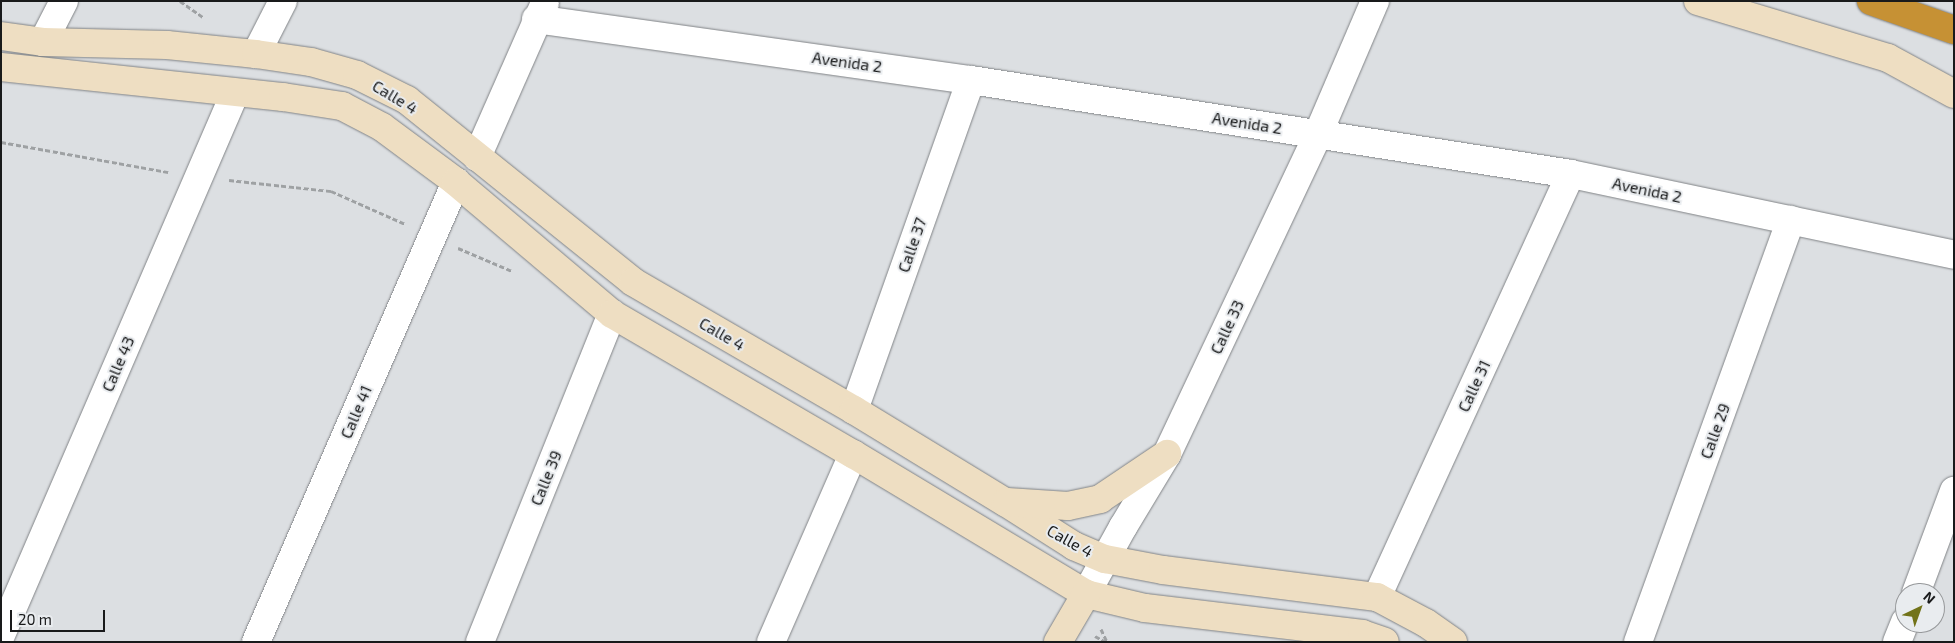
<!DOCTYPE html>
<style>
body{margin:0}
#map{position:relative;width:1955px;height:643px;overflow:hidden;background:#dcdfe2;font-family:"Exo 2",sans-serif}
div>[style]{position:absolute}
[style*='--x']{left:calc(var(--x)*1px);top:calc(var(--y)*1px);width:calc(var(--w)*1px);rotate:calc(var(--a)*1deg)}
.path>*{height:3px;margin-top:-1.5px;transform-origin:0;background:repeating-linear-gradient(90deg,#9ea1a3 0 5px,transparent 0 7.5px)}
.roads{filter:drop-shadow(0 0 1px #808386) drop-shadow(0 0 1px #808386)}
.street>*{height:28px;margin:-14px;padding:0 14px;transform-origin:14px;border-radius:14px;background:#fff}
.secondary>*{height:28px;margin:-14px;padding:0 14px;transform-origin:14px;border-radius:14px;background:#eedec2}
.highway>*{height:28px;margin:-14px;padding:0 14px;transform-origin:14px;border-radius:14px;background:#c69134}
span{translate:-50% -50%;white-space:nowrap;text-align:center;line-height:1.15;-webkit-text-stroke:4px #e9ecef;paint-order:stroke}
.street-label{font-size:16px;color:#191a1b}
.frame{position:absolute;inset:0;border:2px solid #191a1b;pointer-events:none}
.north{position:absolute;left:1895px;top:583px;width:50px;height:50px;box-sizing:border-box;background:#e9ecef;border:1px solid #96989a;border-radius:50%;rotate:42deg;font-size:14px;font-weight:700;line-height:20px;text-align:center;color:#191a1b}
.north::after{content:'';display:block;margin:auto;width:18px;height:22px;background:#727319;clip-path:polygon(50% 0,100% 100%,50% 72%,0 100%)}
.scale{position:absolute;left:10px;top:610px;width:95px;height:22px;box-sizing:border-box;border:2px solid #191a1b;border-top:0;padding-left:6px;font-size:15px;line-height:18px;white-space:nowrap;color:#191a1b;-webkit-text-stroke:4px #e9ecef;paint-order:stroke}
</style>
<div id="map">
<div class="path">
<div style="--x:180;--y:1;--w:29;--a:35"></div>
<div style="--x:1;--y:142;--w:170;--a:10.2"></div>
<div style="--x:229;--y:180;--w:103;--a:6.2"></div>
<div style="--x:331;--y:191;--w:81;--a:24"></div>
<div style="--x:458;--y:248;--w:59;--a:23.1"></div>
<div style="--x:1101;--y:629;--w:14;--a:65"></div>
<div style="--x:1095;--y:636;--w:13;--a:29"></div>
</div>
<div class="roads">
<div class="street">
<div style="--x:536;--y:19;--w:439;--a:8"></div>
<div style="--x:971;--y:80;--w:607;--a:8.9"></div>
<div style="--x:1571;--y:174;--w:391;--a:11.9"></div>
<div style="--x:43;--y:42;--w:46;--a:-62.9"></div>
<div style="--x:256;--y:54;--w:59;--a:-63"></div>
<div style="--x:477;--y:157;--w:168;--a:-66.2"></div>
<div style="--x:854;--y:410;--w:350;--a:-70.5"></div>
<div style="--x:1916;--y:593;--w:109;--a:-69.6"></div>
<div style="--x:1086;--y:594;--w:77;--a:-61.1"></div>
<div style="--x:1123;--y:527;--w:85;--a:-58.9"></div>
<div style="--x:1167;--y:454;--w:354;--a:-64.7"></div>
<div style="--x:1318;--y:134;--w:145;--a:-66.8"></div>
<div style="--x:1377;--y:597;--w:465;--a:-65.4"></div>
<div style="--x:1;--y:635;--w:590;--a:-66.65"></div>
<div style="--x:256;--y:642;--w:502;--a:-66.5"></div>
<div style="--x:480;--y:642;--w:354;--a:-68.1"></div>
<div style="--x:771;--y:642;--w:205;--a:-66.4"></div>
<div style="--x:1638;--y:642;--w:449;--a:-70.1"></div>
<div style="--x:1897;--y:642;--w:22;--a:-68"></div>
</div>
<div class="secondary">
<div style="--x:1698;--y:1;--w:198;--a:16.7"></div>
<div style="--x:1888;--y:58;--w:75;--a:28.6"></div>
<div style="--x:1;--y:36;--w:42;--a:8.1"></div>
<div style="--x:43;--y:42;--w:124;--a:1.4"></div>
<div style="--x:167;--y:45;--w:89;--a:5.8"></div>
<div style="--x:256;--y:54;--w:56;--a:8.3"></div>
<div style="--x:311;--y:62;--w:48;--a:15.8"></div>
<div style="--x:357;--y:75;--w:56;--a:26.6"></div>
<div style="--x:407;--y:100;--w:290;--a:38.8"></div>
<div style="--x:633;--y:282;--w:255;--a:30.1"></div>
<div style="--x:854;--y:410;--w:177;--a:31.4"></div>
<div style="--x:1005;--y:502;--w:82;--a:32.5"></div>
<div style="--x:1074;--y:546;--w:34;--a:23"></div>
<div style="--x:1105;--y:559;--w:59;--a:10.7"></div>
<div style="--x:1163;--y:570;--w:216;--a:7.2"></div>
<div style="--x:1377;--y:597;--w:55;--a:28"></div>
<div style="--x:1426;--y:623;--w:33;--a:35"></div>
<div style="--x:1;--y:67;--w:284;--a:6.1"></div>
<div style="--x:283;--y:97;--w:60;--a:8.7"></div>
<div style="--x:342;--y:106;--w:45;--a:27.7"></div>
<div style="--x:382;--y:127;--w:92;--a:36.6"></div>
<div style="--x:456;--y:182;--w:204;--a:40.2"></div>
<div style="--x:612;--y:314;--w:279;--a:30.2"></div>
<div style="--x:853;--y:454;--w:272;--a:31"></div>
<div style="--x:1086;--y:594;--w:61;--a:13.3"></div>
<div style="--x:1145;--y:608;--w:219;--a:6.8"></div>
<div style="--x:1362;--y:634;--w:24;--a:19"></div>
<div style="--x:1007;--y:502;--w:61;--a:3.8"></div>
<div style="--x:1068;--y:506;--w:33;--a:-12"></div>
<div style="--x:1100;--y:499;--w:81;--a:-33.9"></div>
<div style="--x:1058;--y:642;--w:56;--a:-59.7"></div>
</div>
<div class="highway">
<div style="--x:1871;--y:1;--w:88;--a:19.3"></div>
</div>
</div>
<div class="street-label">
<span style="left:847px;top:62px;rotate:8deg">Avenida 2</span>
<span style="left:395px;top:97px;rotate:31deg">Calle 4</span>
<span style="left:1247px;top:123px;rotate:9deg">Avenida 2</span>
<span style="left:1647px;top:190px;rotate:12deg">Avenida 2</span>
<span style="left:912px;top:245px;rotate:-71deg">Calle 37</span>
<span style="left:1227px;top:327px;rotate:-65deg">Calle 33</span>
<span style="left:722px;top:334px;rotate:30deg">Calle 4</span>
<span style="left:118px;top:364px;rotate:-67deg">Calle 43</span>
<span style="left:1474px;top:386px;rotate:-65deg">Calle 31</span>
<span style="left:356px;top:412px;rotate:-67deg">Calle 41</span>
<span style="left:1715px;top:431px;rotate:-70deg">Calle 29</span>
<span style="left:546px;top:478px;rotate:-68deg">Calle 39</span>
<span style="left:1070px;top:541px;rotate:29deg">Calle 4</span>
</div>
<div class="frame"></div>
<div class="north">N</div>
<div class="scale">20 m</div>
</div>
